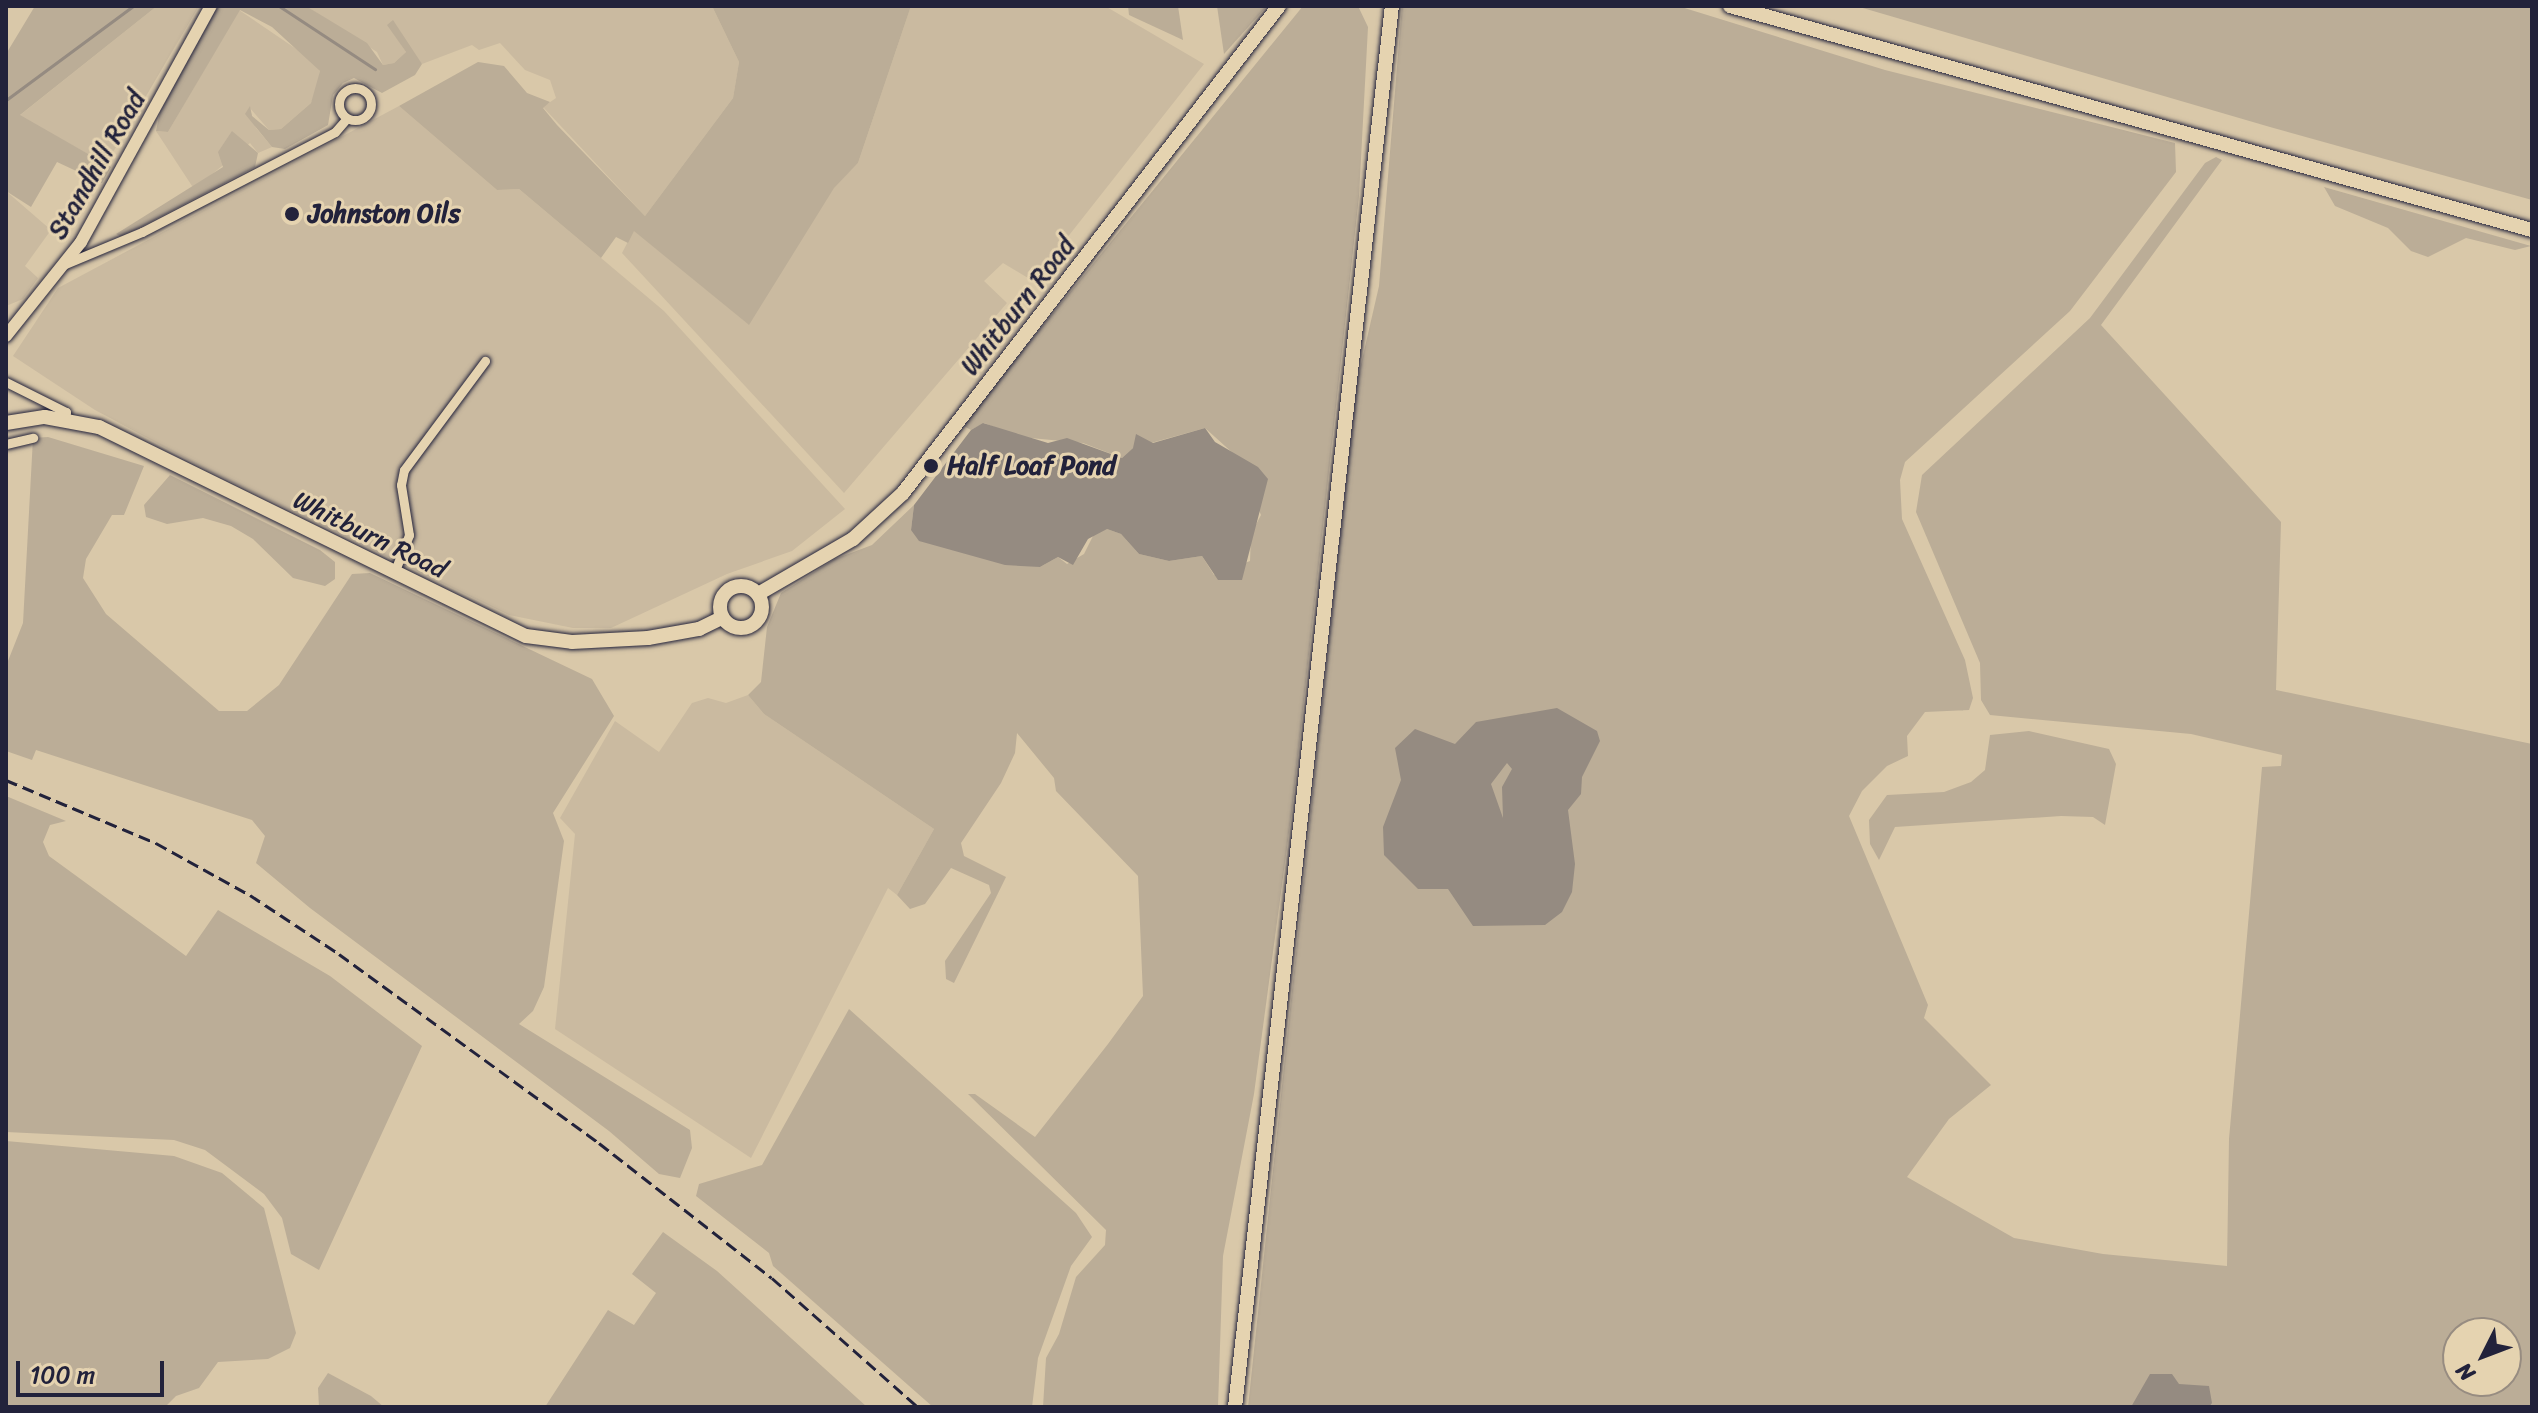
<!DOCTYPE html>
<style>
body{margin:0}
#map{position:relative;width:2538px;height:1413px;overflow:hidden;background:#d9c8a9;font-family:Sriracha,sans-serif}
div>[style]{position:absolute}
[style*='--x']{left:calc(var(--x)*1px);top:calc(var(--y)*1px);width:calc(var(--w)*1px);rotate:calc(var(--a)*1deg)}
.built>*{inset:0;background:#cabaa0}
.green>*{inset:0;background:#bbad97}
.water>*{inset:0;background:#958b81}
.stream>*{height:3px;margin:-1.5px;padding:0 1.5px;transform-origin:1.5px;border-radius:1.5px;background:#958b81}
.roads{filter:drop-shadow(0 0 2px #22223b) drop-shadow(0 0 2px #22223b)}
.minor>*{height:9px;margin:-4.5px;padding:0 4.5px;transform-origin:4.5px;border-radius:4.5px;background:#e5d3b0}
.minor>.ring{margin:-4.5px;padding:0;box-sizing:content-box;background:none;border:9px solid #e5d3b0;border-radius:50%}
.tertiary>*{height:12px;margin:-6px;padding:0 6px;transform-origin:6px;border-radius:6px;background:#e5d3b0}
.secondary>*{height:14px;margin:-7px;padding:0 7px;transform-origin:7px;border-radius:7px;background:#e5d3b0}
.secondary>.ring{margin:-7px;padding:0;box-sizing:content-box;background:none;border:14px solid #e5d3b0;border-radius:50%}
.primary>*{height:14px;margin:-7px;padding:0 7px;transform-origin:7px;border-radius:7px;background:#e5d3b0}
.rail>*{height:3px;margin-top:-1.5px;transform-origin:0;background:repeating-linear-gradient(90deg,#22223b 0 12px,transparent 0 18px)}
.dots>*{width:22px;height:22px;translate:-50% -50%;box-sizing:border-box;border:4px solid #e5d3b0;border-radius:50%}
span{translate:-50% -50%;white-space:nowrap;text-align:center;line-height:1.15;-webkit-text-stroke:6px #e5d3b0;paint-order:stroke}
.street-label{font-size:26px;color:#22223b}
.poi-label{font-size:26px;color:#22223b;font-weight:700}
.left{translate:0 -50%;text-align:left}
.frame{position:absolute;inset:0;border:8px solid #22223b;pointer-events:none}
.north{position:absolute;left:2442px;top:1317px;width:80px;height:80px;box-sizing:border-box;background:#e5d3b0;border:2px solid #978c81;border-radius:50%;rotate:228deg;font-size:22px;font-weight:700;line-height:32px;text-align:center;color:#22223b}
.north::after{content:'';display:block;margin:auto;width:28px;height:36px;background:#22223b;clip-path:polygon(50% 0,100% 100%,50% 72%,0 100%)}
.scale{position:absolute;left:16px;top:1361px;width:148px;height:36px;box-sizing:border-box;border:4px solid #22223b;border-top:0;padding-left:10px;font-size:24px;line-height:28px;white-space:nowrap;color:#22223b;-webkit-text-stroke:6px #e5d3b0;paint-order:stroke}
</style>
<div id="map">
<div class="built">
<div style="clip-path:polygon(157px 6px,199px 6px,106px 164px,19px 116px)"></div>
<div style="clip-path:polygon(306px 6px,712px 6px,739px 62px,733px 98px,645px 216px,543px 107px,556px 98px,550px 80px,525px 70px,500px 43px,479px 50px,472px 45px,422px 64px,388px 25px,406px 52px,394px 63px,383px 65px,377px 52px)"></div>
<div style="clip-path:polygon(911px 6px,1105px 6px,1204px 64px,1033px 281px,1003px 263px,984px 281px,1007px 303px,844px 493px,622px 253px,634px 230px,748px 324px,834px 187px,858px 163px)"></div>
<div style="clip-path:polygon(239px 10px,311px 59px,320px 71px,318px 87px,311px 103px,281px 129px,269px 130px,249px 107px,256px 128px,272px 147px,258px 153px,250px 143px,194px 189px,156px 131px,168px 132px)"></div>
<div style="clip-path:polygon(399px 106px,497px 190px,519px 189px,664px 311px,845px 509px,792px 551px,727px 574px,611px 628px,573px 628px,509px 615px,211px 472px,95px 410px,13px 356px,58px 288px)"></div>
<div style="clip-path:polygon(6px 191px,51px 230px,25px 266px,38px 278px,23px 299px,6px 306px)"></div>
<div style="clip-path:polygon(748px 695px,764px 714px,934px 829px,897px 895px,888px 888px,751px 1158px,555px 1029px,575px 834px,560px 818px,615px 721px,659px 752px,692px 703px,708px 698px,726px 703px)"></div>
</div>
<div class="green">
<div style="clip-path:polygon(35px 6px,157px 6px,20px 115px,111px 167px,102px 183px,57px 162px,31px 207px,6px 191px,6px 54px)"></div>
<div style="clip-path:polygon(217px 6px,306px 6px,367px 43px,383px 65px,394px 63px,406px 52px,387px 25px,393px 20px,422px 64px,415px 75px,382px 93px,354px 78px,343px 83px,333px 95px,328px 125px,285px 149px,272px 147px,245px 114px,250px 106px,252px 116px,269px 130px,281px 129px,311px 103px,320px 71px,272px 27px,240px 10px,168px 132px,156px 131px,160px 112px)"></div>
<div style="clip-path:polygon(712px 6px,911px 6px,858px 163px,834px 188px,749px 325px,634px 231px,628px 243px,616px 237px,601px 258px,519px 189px,497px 190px,399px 106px,478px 62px,504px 66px,527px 93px,550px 102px,543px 108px,557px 125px,645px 216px,733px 98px,739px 62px)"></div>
<div style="clip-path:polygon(1128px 6px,1178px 6px,1183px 40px,1129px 15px)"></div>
<div style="clip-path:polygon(1217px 6px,1267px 6px,1224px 54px)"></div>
<div style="clip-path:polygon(1303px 6px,1358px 6px,1368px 27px,1359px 196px,1292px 810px,1254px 1094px,1223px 1256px,1218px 1407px,1043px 1407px,1046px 1358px,1059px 1334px,1076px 1277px,1105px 1245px,1106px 1230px,968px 1094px,975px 1094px,1035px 1137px,1108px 1044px,1143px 996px,1138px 876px,1056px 791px,1054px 778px,1017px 733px,1015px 753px,1001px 783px,961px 843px,964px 856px,1006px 877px,954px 983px,946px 979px,945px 961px,991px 893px,989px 885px,951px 868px,925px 904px,910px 909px,897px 895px,934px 829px,764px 714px,748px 695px,761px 682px,767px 627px,781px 593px,835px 559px,872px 545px,914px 505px,911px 530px,1040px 567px,1058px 557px,1067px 564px,1084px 554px,1096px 530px,1107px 529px,1121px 534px,1139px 554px,1169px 561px,1202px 556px,1214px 575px,1250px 561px,1251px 534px,1261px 515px,1235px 455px,1205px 428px,1133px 448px,1122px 458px,1083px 443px,1020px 437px,984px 423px,971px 430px,962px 425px)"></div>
<div style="clip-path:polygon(evenodd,1402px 6px,1678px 6px,1885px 70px,2175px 143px,2176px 172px,2070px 311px,1905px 462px,1900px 480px,1902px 519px,1965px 660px,1973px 698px,1969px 710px,1925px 712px,1907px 736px,1908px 756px,1887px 766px,1862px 791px,1849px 816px,1928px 1005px,1924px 1018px,1991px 1085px,1949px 1119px,1907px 1177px,2014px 1238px,2103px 1254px,2227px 1266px,2229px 1139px,2262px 767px,2281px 766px,2282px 755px,2191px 734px,1990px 715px,1981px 700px,1980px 663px,1916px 512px,1922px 475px,2090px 318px,2205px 163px,2216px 157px,2222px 160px,2101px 325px,2281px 522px,2276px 690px,2532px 744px,2532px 1407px,1248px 1407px,1356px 386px,1379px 286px,1402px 6px,2458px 1333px,2506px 1333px,2506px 1381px,2458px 1381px,2458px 1333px)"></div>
<div style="clip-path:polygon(1856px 6px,2532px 6px,2532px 200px,2270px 127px)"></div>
<div style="clip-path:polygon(232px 131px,258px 153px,255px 167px,122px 237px,116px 234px,223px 167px,218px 152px)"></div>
<div style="clip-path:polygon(2324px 187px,2531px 246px,2515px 250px,2466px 238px,2428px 257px,2411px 251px,2388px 228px,2335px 206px)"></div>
<div style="clip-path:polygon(48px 437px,144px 466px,124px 515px,112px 515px,86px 559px,83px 578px,106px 614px,219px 711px,247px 711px,279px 685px,352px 574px,370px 573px,592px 679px,614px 716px,553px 813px,564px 841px,544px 987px,533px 1011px,519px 1024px,690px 1130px,692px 1148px,680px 1178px,659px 1174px,609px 1131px,310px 908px,256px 863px,265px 836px,252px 820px,36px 750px,32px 760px,6px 751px,6px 666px,23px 623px,33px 438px)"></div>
<div style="clip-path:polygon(170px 475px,320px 550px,335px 562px,335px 579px,325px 586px,293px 578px,253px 539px,231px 526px,203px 518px,167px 524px,146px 517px,144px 505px)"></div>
<div style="clip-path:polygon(2029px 731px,2109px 749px,2116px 764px,2105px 825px,2093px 817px,2061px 816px,1895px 827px,1879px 860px,1870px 844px,1869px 820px,1887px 795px,1944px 792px,1971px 782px,1985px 770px,1990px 735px)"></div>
<div style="clip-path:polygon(6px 796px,66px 821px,50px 825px,43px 842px,49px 856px,186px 956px,218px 910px,330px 976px,422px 1046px,319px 1270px,291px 1254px,282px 1218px,264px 1194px,205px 1150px,174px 1140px,6px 1132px)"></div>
<div style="clip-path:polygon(849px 1009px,1076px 1213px,1092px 1237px,1071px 1266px,1038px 1358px,1032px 1407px,933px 1407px,773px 1266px,769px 1253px,696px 1196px,699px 1184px,762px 1165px)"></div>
<div style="clip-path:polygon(6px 1141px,174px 1156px,222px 1173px,264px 1208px,296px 1333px,290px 1348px,268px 1359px,218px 1362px,199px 1388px,176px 1396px,165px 1407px,6px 1407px)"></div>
<div style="clip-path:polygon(663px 1232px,717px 1271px,867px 1407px,545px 1407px,608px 1310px,634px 1325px,656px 1293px,632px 1274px)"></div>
<div style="clip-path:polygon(328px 1373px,371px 1396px,384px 1407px,319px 1407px,318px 1388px)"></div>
</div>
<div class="water">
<div style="clip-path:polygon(983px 423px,1048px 443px,1067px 438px,1122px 458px,1133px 448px,1136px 434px,1153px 443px,1205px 428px,1215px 442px,1258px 467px,1268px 479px,1242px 580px,1218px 580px,1202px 556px,1169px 561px,1139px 554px,1121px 534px,1107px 529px,1088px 539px,1073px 565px,1058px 557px,1040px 567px,1005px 565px,919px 541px,911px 530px,914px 505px,971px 430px)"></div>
<div style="clip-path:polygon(evenodd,1557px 708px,1597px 731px,1600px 741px,1582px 777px,1581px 794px,1568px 810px,1575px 864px,1572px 892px,1562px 912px,1545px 925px,1473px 926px,1448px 889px,1418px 889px,1384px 855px,1383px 827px,1401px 780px,1395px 748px,1415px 729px,1455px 744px,1476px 722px,1557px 708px,1507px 763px,1512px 769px,1502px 787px,1503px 818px,1491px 784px,1507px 763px)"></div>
<div style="clip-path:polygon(2150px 1374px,2172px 1374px,2179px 1384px,2209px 1386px,2212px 1403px,2209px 1407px,2131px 1407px)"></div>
</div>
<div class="stream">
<div style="--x:279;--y:6;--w:115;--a:33.3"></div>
<div style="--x:6;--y:100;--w:158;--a:-36.5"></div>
</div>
<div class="roads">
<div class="minor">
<div class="ring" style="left:339px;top:88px;width:23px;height:23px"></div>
<div style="--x:65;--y:264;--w:83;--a:-22.6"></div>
<div style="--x:142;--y:232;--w:217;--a:-27.4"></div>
<div style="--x:335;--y:132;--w:18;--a:-49"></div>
<div style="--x:6;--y:382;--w:67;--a:26.6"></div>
<div style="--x:66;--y:412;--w:6;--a:99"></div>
<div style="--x:6;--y:444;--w:28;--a:-13"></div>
<div style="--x:394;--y:573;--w:41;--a:-68.5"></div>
<div style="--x:409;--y:535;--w:51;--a:-99.1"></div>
<div style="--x:401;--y:485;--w:15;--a:-79"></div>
<div style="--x:404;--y:470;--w:136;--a:-53.4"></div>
</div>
<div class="tertiary">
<div style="--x:6;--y:336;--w:120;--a:-51.4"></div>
<div style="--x:81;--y:242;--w:269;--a:-61.2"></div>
</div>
<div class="secondary">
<div style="--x:6;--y:423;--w:39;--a:-9"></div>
<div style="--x:45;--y:417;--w:55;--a:10.5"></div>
<div style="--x:99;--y:427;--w:475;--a:26.1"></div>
<div style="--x:526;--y:636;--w:46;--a:7.4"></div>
<div style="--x:572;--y:642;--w:76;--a:-3"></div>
<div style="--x:648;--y:638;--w:52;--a:-10"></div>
<div style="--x:699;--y:629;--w:25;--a:-26"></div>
<div class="ring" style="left:720px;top:586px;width:28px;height:28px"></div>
<div style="--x:758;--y:594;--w:110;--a:-30.1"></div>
<div style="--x:853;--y:539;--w:68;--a:-42.6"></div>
<div style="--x:903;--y:493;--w:615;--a:-52.33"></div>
</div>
<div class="primary">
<div style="--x:1730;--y:6;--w:833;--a:15.61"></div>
<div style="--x:1235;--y:1407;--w:1410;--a:-83.61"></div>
</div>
</div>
<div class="rail">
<div style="--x:6;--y:780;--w:163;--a:22.8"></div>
<div style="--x:156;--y:843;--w:107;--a:29"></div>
<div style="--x:250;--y:895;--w:107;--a:33.5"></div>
<div style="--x:339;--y:954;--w:321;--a:36"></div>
<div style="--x:599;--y:1143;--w:219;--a:38"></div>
<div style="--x:772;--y:1278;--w:195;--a:41.5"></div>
</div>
<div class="dots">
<div style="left:292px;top:214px;background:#22223b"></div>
<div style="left:931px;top:466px;background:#22223b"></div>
</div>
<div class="street-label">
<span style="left:97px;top:165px;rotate:-60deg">Standhill Road</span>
<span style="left:1018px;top:306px;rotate:-52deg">Whitburn Road</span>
<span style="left:370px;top:535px;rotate:26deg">Whitburn Road</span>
</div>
<div class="poi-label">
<span class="left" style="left:308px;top:214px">Johnston Oils</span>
<span class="left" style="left:947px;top:466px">Half Loaf Pond</span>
</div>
<div class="frame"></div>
<div class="north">N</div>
<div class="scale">100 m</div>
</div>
